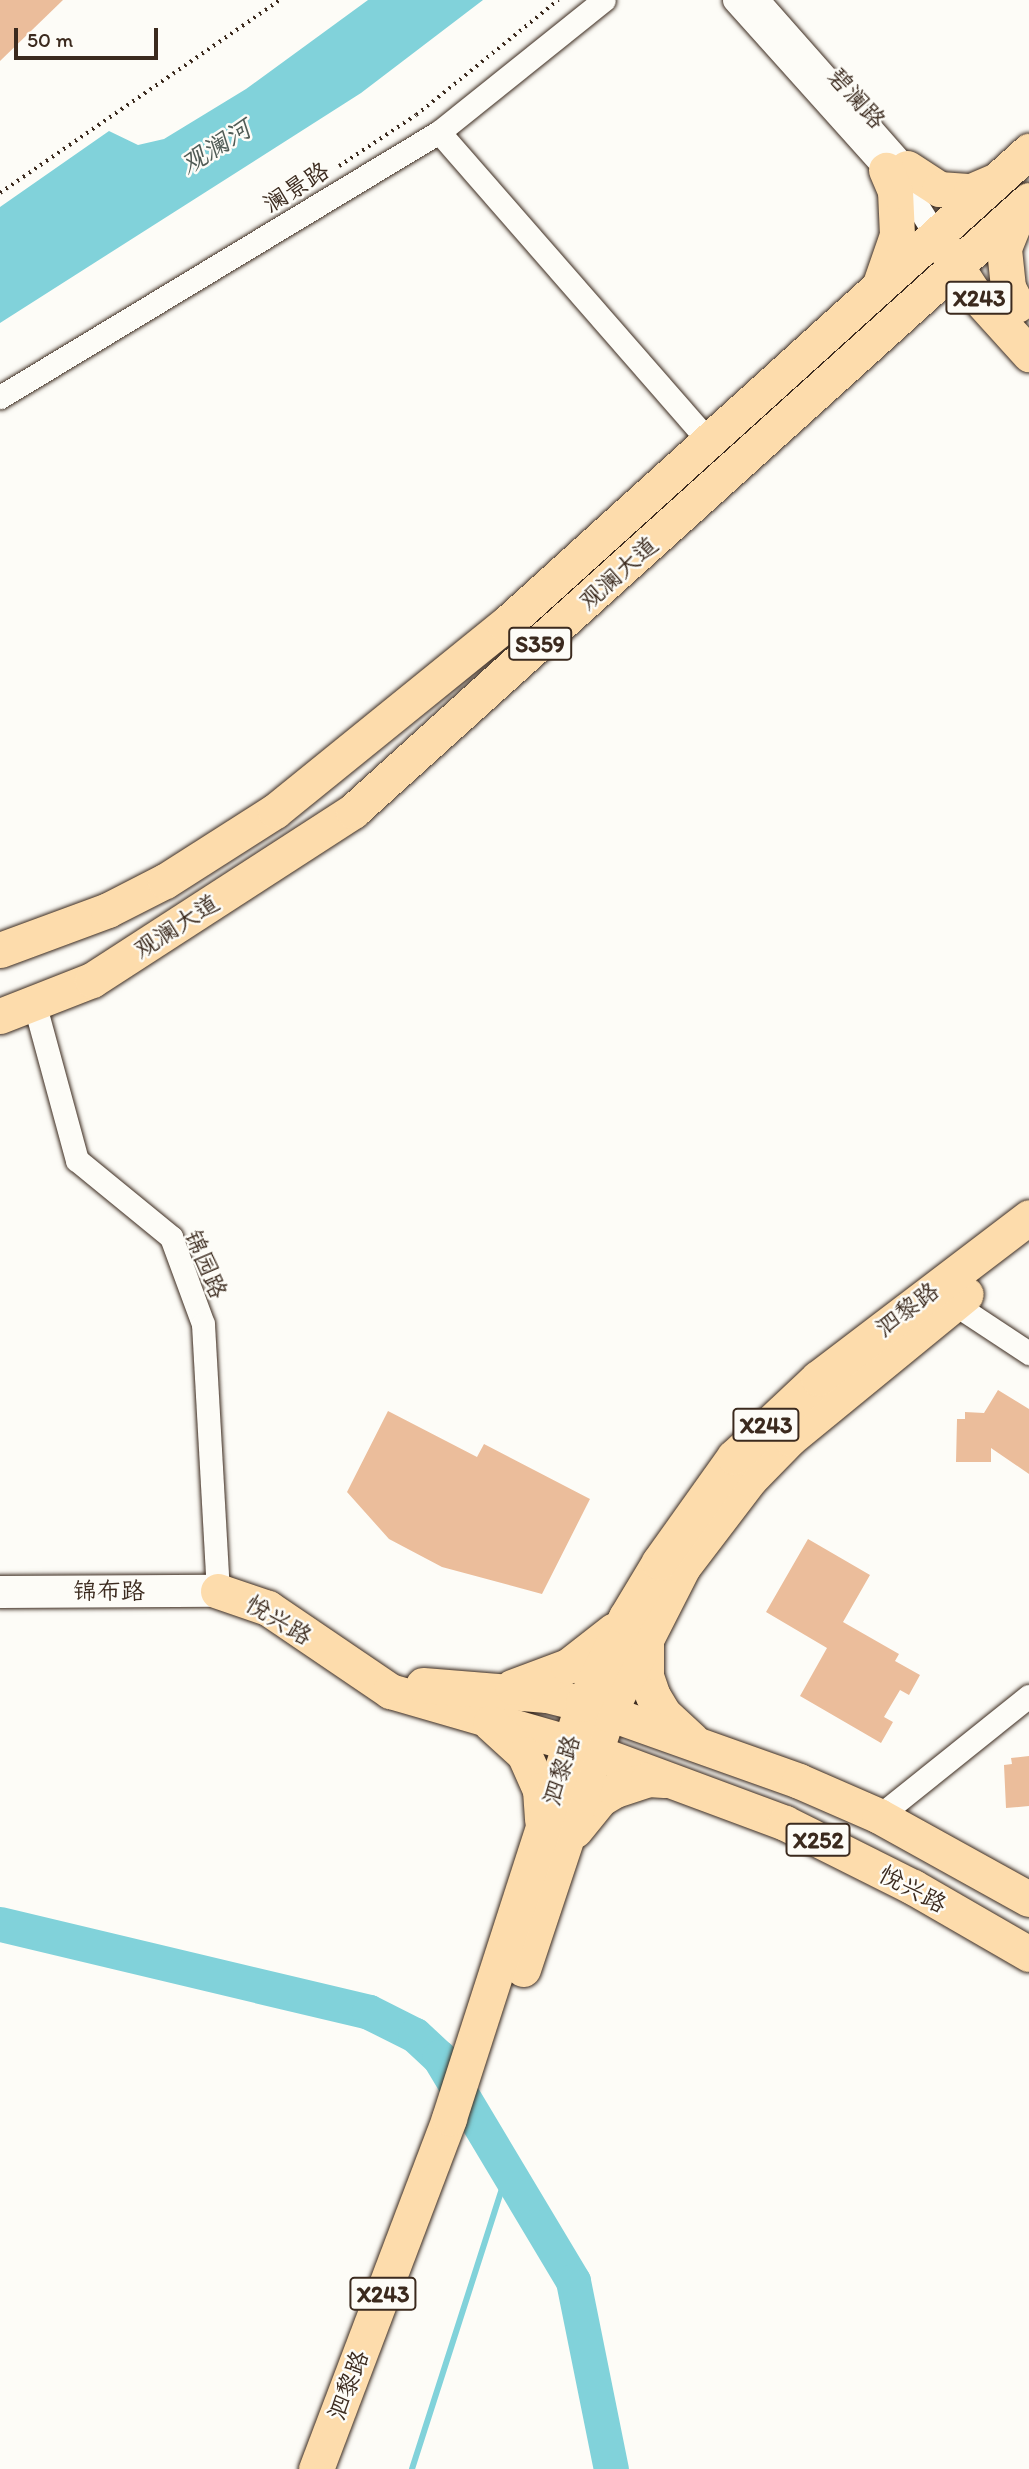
<!DOCTYPE html>
<meta charset="utf-8">
<style>
body{margin:0}
#map{position:relative;width:1029px;height:2469px;overflow:hidden;background:#fdfcf7;font-family:Itim,"LXGW WenKai TC",sans-serif}
div>[style]{position:absolute}
[style*='--x']{left:calc(var(--x)*1px);top:calc(var(--y)*1px);width:calc(var(--w)*1px);rotate:calc(var(--a)*1deg)}
.water>*{inset:0;background:#81d2da}
.stream>*{height:6px;margin:-3px;padding:0 3px;transform-origin:3px;border-radius:3px;background:#81d2da}
.river>*{height:35px;margin:-17.5px;padding:0 17.5px;transform-origin:17.5px;border-radius:17.5px;background:#81d2da}
.building>*{inset:0;background:#ebbd9b}
.path>*{height:3.5px;margin-top:-1.75px;transform-origin:0;background:repeating-linear-gradient(90deg,#3b2a1e 0 2px,transparent 0 7px)}
.roads{filter:drop-shadow(0 0 2px #3b2a1e) drop-shadow(0 0 2px #3b2a1e)}
.minor>*{height:23px;margin:-11.5px;padding:0 11.5px;transform-origin:11.5px;border-radius:11.5px;background:#fdfcf7}
.secondary>*{height:32px;margin:-16px;padding:0 16px;transform-origin:16px;border-radius:16px;background:#fdfcf7}
.primary>*{height:35px;margin:-17.5px;padding:0 17.5px;transform-origin:17.5px;border-radius:17.5px;background:#fddcac}
span{translate:-50% -50%;white-space:nowrap;text-align:center;line-height:1.15;-webkit-text-stroke:5px #fdfcf7;paint-order:stroke}
.shield-label span{padding:2px 5px;background:#fdfcf7;border:2px solid;border-radius:5px;-webkit-text-stroke-width:0}
.shield-label{font-size:23px;color:#3b2a1e;font-weight:700}
.street-label{font-size:24px;color:#3b2a1e}
.water-label{font-size:26px;color:#505c56;font-style:italic}
.scale{position:absolute;left:14px;top:28px;width:144px;height:32px;box-sizing:border-box;border:4px solid #3b2a1e;border-top:0;padding-left:9px;font-size:21px;line-height:24px;white-space:nowrap;color:#3b2a1e;-webkit-text-stroke:5px #fdfcf7;paint-order:stroke}
</style>
<div id="map">
<div class="water">
<div style="clip-path:polygon(368px 0,483px 0,361px 93px,0 323px,0 207px,109px 131px,138px 145px,164px 139px,246px 89px)"></div>
</div>
<div class="stream">
<div style="--x:412;--y:2469;--w:314;--a:-72.2"></div>
</div>
<div class="river">
<div style="--x:0;--y:1924;--w:379;--a:13.4"></div>
<div style="--x:369;--y:2012;--w:51;--a:26.6"></div>
<div style="--x:415;--y:2035;--w:33;--a:43"></div>
<div style="--x:439;--y:2057;--w:261;--a:59.1"></div>
<div style="--x:573;--y:2281;--w:192;--a:78.6"></div>
</div>
<div class="building">
<div style="clip-path:polygon(0 0,63px 0,0 61px)"></div>
<div style="clip-path:polygon(998px 1390px,1029px 1409px,1029px 1474px,991px 1448px,991px 1462px,956px 1462px,957px 1419px,965px 1419px,965px 1412px,984px 1413px)"></div>
<div style="clip-path:polygon(388px 1411px,477px 1457px,484px 1444px,590px 1499px,542px 1594px,442px 1567px,389px 1539px,347px 1492px)"></div>
<div style="clip-path:polygon(808px 1539px,870px 1575px,843px 1622px,899px 1654px,895px 1661px,920px 1675px,909px 1695px,900px 1690px,884px 1717px,893px 1722px,881px 1743px,800px 1696px,827px 1648px,766px 1612px)"></div>
<div style="clip-path:polygon(1029px 1756px,1029px 1806px,1006px 1808px,1004px 1765px,1012px 1764px,1011px 1758px)"></div>
</div>
<div class="path">
<div style="--x:339;--y:166;--w:92;--a:-33.5"></div>
<div style="--x:416;--y:115;--w:183;--a:-39"></div>
<div style="--x:0;--y:193;--w:340;--a:-34.6"></div>
</div>
<div class="roads">
<div class="minor">
<div style="--x:734;--y:0;--w:271;--a:48.1"></div>
<div style="--x:915;--y:202;--w:39;--a:58"></div>
<div style="--x:758;--y:0;--w:239;--a:48.6"></div>
<div style="--x:439;--y:132;--w:411;--a:48.9"></div>
<div style="--x:0;--y:397;--w:513;--a:-31.12"></div>
<div style="--x:439;--y:132;--w:211;--a:-38.7"></div>
<div style="--x:34;--y:1002;--w:164;--a:74.8"></div>
<div style="--x:77;--y:1160;--w:122;--a:39.3"></div>
<div style="--x:171;--y:1237;--w:93;--a:69.8"></div>
<div style="--x:203;--y:1324;--w:267;--a:86.8"></div>
<div style="--x:944;--y:1297;--w:102;--a:33.4"></div>
<div style="--x:879;--y:1816;--w:192;--a:-38.7"></div>
</div>
<div class="secondary">
<div style="--x:0;--y:1592;--w:218;--a:-0.3"></div>
</div>
<div class="primary">
<div style="--x:907;--y:168;--w:38;--a:33"></div>
<div style="--x:939;--y:189;--w:32;--a:4"></div>
<div style="--x:971;--y:191;--w:26;--a:-23"></div>
<div style="--x:944;--y:247;--w:54;--a:57.2"></div>
<div style="--x:973;--y:292;--w:84;--a:47.9"></div>
<div style="--x:880;--y:284;--w:52;--a:-70.9"></div>
<div style="--x:897;--y:235;--w:44;--a:-92.6"></div>
<div style="--x:895;--y:191;--w:23;--a:-113"></div>
<div style="--x:1017;--y:305;--w:20;--a:-117"></div>
<div style="--x:1008;--y:287;--w:39;--a:-96"></div>
<div style="--x:1004;--y:248;--w:38;--a:-68"></div>
<div style="--x:0;--y:950;--w:115;--a:-20.3"></div>
<div style="--x:108;--y:910;--w:64;--a:-27"></div>
<div style="--x:165;--y:881;--w:130;--a:-32.5"></div>
<div style="--x:275;--y:811;--w:296;--a:-39"></div>
<div style="--x:505;--y:625;--w:707;--a:-42.13"></div>
<div style="--x:0;--y:1016;--w:99;--a:-21.4"></div>
<div style="--x:92;--y:980;--w:311;--a:-32.9"></div>
<div style="--x:353;--y:811;--w:911;--a:-42.11"></div>
<div style="--x:218;--y:1591;--w:53;--a:18.8"></div>
<div style="--x:268;--y:1608;--w:148;--a:34.2"></div>
<div style="--x:390;--y:1691;--w:187;--a:16.1"></div>
<div style="--x:570;--y:1743;--w:229;--a:20.4"></div>
<div style="--x:785;--y:1823;--w:143;--a:26.6"></div>
<div style="--x:913;--y:1887;--w:134;--a:30"></div>
<div style="--x:646;--y:1638;--w:38;--a:90"></div>
<div style="--x:646;--y:1676;--w:21;--a:71"></div>
<div style="--x:653;--y:1696;--w:21;--a:59"></div>
<div style="--x:664;--y:1714;--w:38;--a:43"></div>
<div style="--x:423;--y:1685;--w:124;--a:4.6"></div>
<div style="--x:547;--y:1695;--w:37;--a:14"></div>
<div style="--x:583;--y:1704;--w:229;--a:19.6"></div>
<div style="--x:799;--y:1781;--w:87;--a:23.6"></div>
<div style="--x:879;--y:1816;--w:171;--a:29"></div>
<div style="--x:512;--y:1687;--w:60;--a:-20.6"></div>
<div style="--x:568;--y:1666;--w:58;--a:-38"></div>
<div style="--x:490;--y:1723;--w:46;--a:42.4"></div>
<div style="--x:524;--y:1754;--w:39;--a:66"></div>
<div style="--x:540;--y:1790;--w:30;--a:86"></div>
<div style="--x:575;--y:1830;--w:40;--a:-51"></div>
<div style="--x:600;--y:1799;--w:17;--a:-31"></div>
<div style="--x:615;--y:1790;--w:35;--a:-18"></div>
<div style="--x:648;--y:1779;--w:16;--a:4"></div>
<div style="--x:523;--y:1969;--w:269;--a:-71.6"></div>
<div style="--x:608;--y:1714;--w:165;--a:-63"></div>
<div style="--x:683;--y:1567;--w:111;--a:-52.7"></div>
<div style="--x:750;--y:1479;--w:57;--a:-45.7"></div>
<div style="--x:790;--y:1438;--w:227;--a:-39.3"></div>
<div style="--x:316;--y:2469;--w:375;--a:-69.2"></div>
<div style="--x:449;--y:2118;--w:435;--a:-72.1"></div>
<div style="--x:583;--y:1704;--w:97;--a:-63.7"></div>
<div style="--x:626;--y:1617;--w:64;--a:-59"></div>
<div style="--x:659;--y:1562;--w:129;--a:-54.5"></div>
<div style="--x:734;--y:1457;--w:115;--a:-43.2"></div>
<div style="--x:818;--y:1378;--w:265;--a:-37.3"></div>
</div>
</div>
<div class="shield-label">
<span style="left:979px;top:298px">X243</span>
<span style="left:540px;top:644px">S359</span>
<span style="left:766px;top:1425px">X243</span>
<span style="left:818px;top:1840px">X252</span>
<span style="left:383px;top:2294px">X243</span>
</div>
<div class="street-label">
<span style="left:857px;top:98px;rotate:48deg">碧澜路</span>
<span style="left:296px;top:187px;rotate:-32deg">澜景路</span>
<span style="left:618px;top:573px;rotate:-42deg">观澜大道</span>
<span style="left:176px;top:926px;rotate:-33deg">观澜大道</span>
<span style="left:206px;top:1264px;rotate:67deg">锦园路</span>
<span style="left:907px;top:1309px;rotate:-37deg">泗黎路</span>
<span style="left:109px;top:1591px">锦布路</span>
<span style="left:279px;top:1620px;rotate:31deg">悦兴路</span>
<span style="left:561px;top:1770px;rotate:-72deg">泗黎路</span>
<span style="left:913px;top:1889px;rotate:28deg">悦兴路</span>
<span style="left:348px;top:2385px;rotate:-69deg">泗黎路</span>
</div>
<div class="water-label">
<span style="left:216px;top:147px;rotate:-32deg">观澜河</span>
</div>
<div class="scale">50 m</div>
</div>
